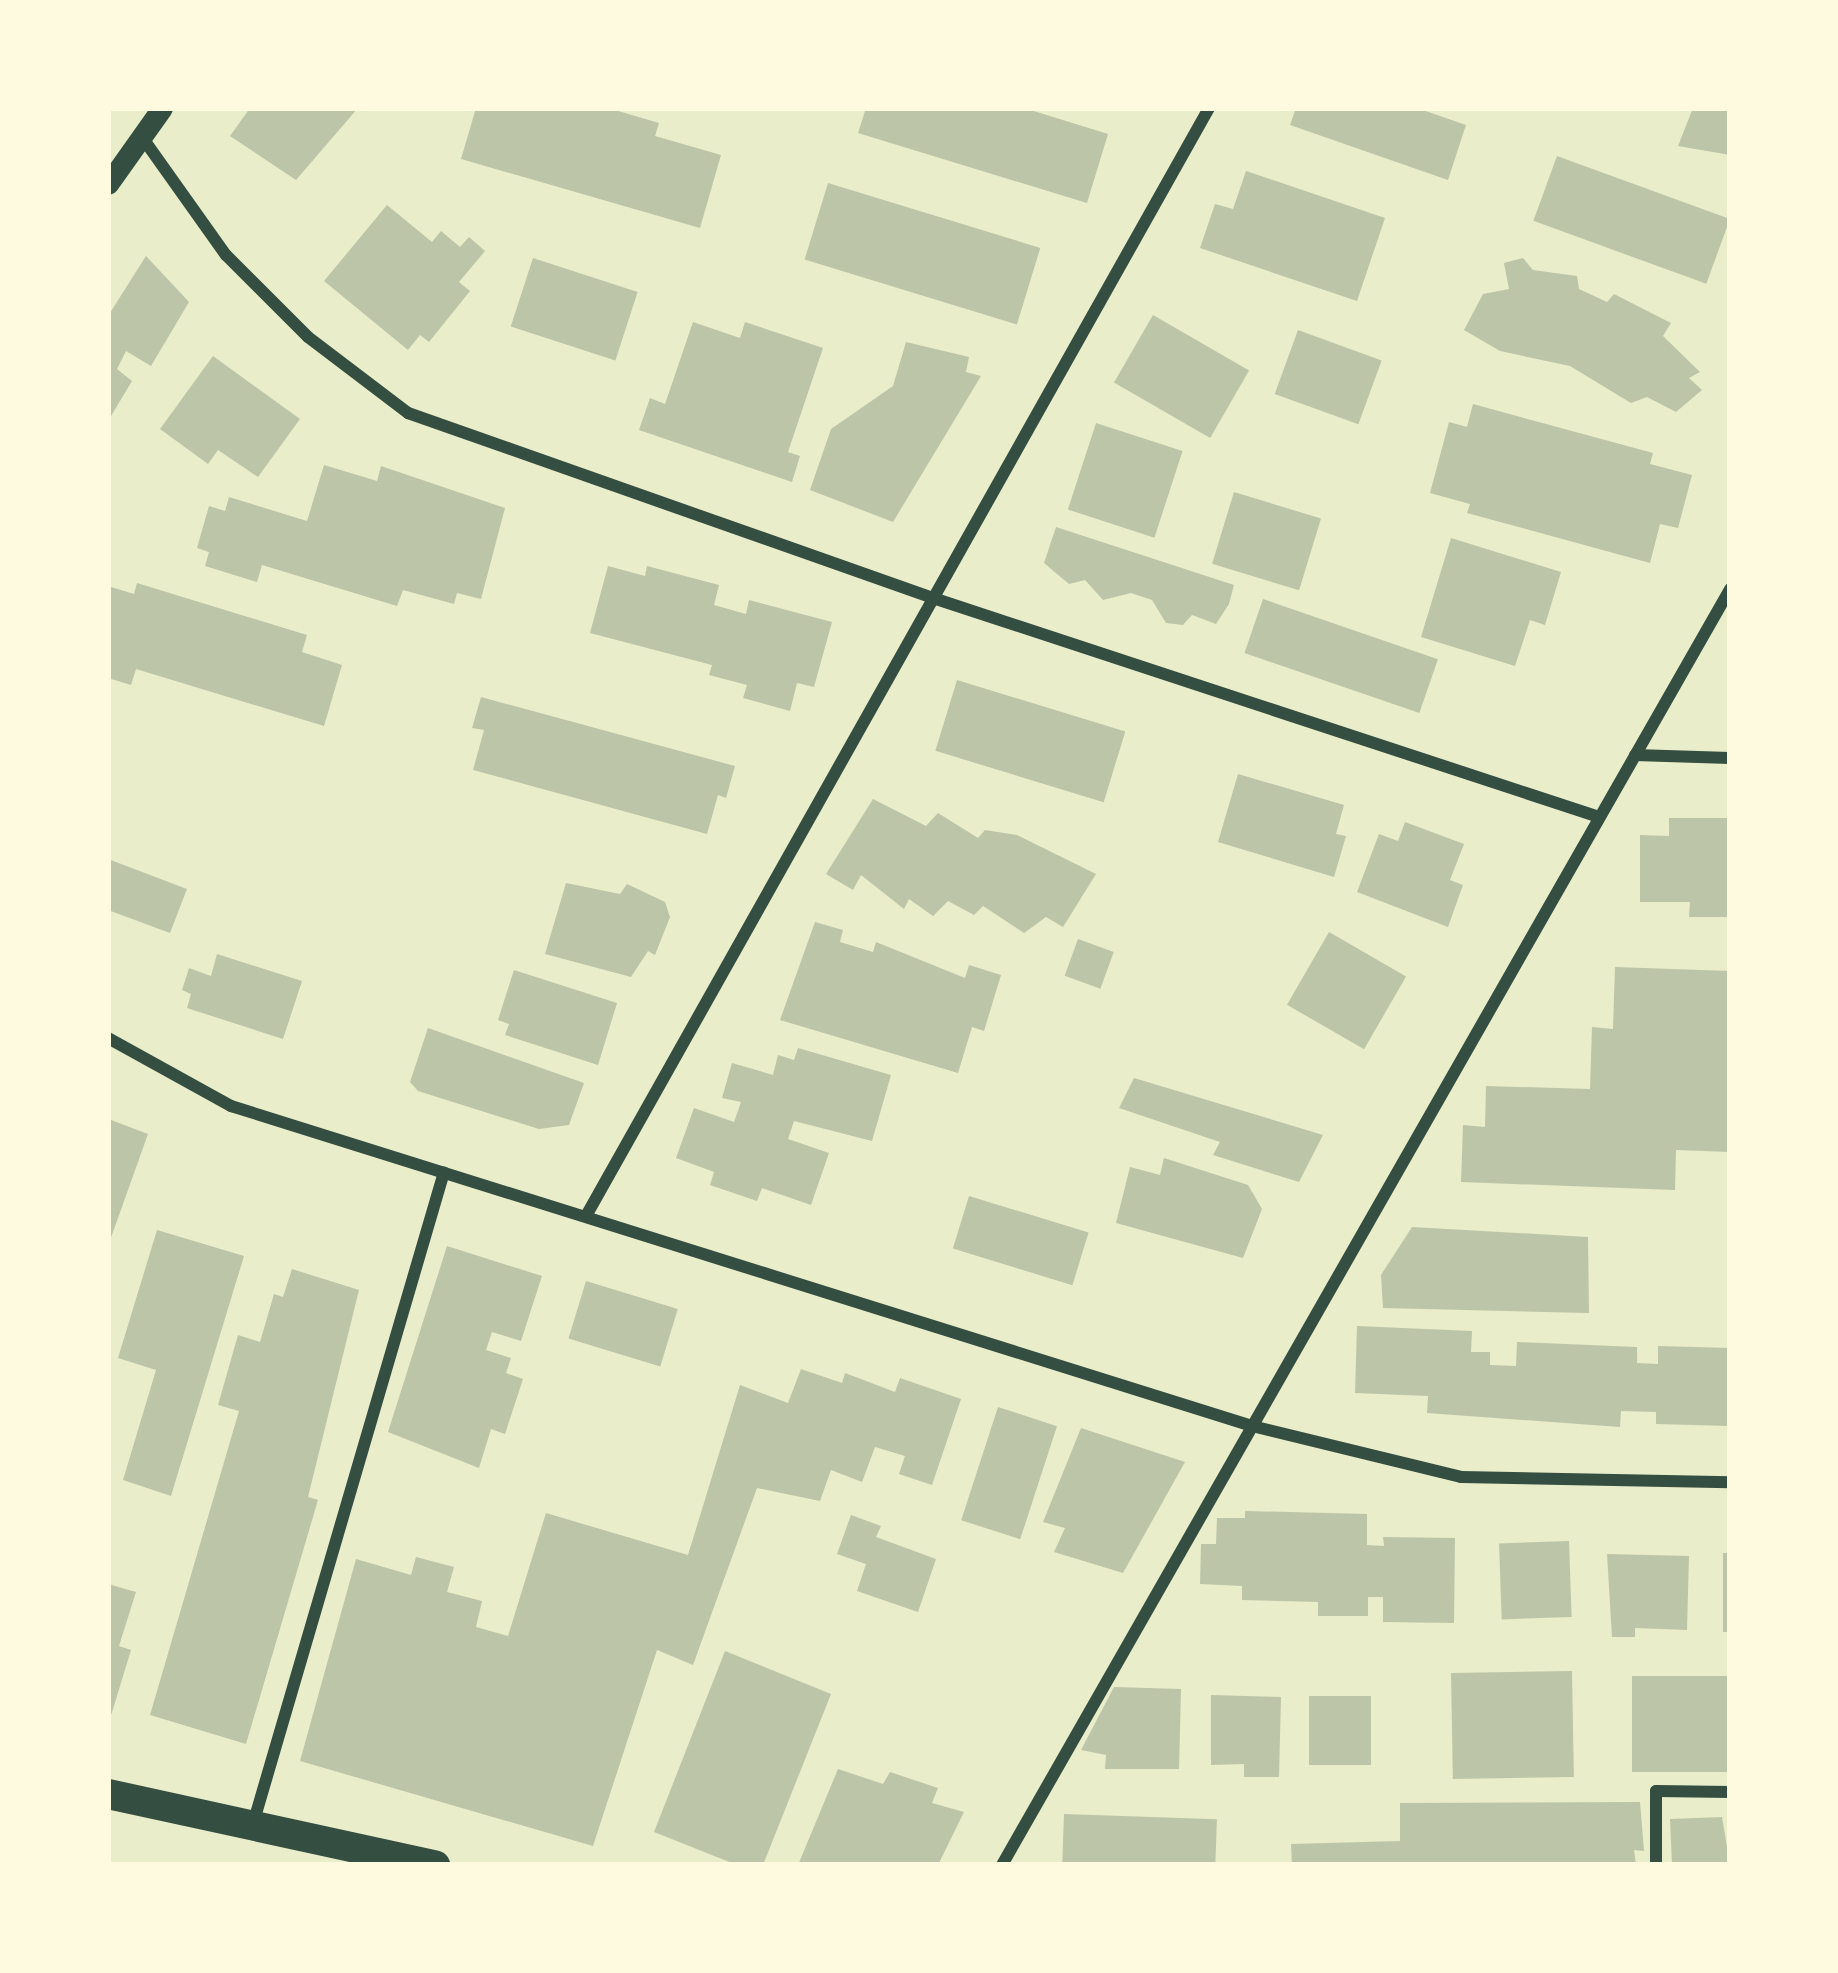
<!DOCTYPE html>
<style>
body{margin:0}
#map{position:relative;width:1838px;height:1973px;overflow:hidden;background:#e9edc9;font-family:"Fira Sans",sans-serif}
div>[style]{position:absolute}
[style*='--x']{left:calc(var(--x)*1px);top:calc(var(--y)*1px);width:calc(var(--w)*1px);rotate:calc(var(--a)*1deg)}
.building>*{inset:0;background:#bcc5a7;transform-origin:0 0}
.minor>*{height:12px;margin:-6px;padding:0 6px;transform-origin:6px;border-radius:6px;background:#344e41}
.tertiary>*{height:21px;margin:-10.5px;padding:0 10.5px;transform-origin:10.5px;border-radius:10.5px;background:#344e41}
.primary>*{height:30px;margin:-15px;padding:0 15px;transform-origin:15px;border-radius:15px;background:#344e41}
span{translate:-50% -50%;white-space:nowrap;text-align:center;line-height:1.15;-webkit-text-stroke:9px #fefae0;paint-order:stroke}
.frame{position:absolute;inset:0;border:111px solid #fefae0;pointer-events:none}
</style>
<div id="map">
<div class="building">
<div style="clip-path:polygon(250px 108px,358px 108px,296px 180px,230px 136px)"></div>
<div style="clip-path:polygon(476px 108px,608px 108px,659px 123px,655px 136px,721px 155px,700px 228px,461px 159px)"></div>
<div style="clip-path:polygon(866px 108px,1024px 108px,1108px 134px,1087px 203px,858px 133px)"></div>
<div style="clip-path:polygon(1296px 108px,1417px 108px,1466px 125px,1448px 180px,1290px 125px)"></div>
<div style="clip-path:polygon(1693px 108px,1730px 108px,1730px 155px,1678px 146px)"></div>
<div style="left:1557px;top:156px;width:184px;height:69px;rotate:20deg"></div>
<div style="clip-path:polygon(1246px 171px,1385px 218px,1357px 301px,1200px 248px,1215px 204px,1233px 209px)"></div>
<div style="left:828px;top:183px;width:222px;height:80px;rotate:17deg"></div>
<div style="clip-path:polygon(387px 205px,432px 242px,441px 231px,460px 247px,469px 237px,485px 251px,459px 282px,470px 291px,429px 342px,420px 335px,408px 350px,324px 281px)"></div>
<div style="clip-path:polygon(146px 256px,189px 302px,151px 366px,126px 351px,117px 369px,132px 381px,108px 421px,108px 316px)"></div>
<div style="left:533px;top:258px;width:110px;height:72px;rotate:18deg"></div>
<div style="clip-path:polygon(1523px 258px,1533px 270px,1577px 276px,1579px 289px,1607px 302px,1614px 294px,1671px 323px,1663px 336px,1700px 372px,1689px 378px,1702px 390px,1676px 412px,1647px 397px,1631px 403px,1570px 366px,1500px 351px,1464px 330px,1483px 294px,1509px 289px,1504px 263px)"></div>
<div style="left:1153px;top:315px;width:111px;height:78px;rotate:30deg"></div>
<div style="clip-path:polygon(693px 322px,740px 338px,745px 322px,823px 348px,788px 452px,800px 456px,792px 482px,639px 430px,650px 398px,665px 404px)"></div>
<div style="left:1298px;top:330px;width:89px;height:68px;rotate:20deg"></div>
<div style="clip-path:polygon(906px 342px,969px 357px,966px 372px,981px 376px,893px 522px,810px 490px,831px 429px,893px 386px)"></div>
<div style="clip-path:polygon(213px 356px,300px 419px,258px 477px,218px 450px,208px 464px,160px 429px)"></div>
<div style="clip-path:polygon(1473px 404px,1653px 453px,1650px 464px,1692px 475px,1678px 528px,1660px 524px,1650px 563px,1467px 513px,1470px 504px,1430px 493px,1449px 422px,1467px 427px)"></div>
<div style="left:1096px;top:423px;width:91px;height:91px;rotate:18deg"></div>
<div style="clip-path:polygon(324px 465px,377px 481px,381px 466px,505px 508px,481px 599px,457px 593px,454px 604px,403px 590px,397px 606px,262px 565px,257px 582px,205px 566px,209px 552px,197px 548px,209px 506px,225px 511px,229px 497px,307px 521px)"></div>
<div style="left:1234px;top:492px;width:91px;height:75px;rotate:17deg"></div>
<div style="clip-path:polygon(1056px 527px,1234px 585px,1229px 604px,1216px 624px,1192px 615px,1183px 625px,1166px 623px,1152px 600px,1131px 593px,1103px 600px,1085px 580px,1069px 584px,1044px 563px)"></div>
<div style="clip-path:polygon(1451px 538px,1561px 572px,1545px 625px,1530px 620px,1515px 666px,1421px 637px)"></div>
<div style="clip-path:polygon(608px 566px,645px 576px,647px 566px,719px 585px,714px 605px,746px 614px,749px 600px,832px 622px,814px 687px,797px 683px,790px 711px,743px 698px,747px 685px,709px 675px,712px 665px,590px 633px)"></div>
<div style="clip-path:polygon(137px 583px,307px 635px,302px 652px,342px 665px,324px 726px,136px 669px,131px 685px,108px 678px,108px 586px,134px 594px)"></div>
<div style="left:1263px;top:599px;width:185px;height:57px;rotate:19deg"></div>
<div style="left:957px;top:680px;width:176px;height:74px;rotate:17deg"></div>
<div style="clip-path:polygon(481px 697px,735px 766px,726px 798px,718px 795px,707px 834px,473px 770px,484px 730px,472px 728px)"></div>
<div style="clip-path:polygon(1238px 774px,1344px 805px,1336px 834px,1346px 836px,1334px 877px,1218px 842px)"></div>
<div style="clip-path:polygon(873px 799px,926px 826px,938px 813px,978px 838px,985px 830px,1017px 835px,1096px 874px,1063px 927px,1046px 917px,1024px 933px,983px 906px,974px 915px,948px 901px,933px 916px,909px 899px,904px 909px,861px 875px,853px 890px,826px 874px)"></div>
<div style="clip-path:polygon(1669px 818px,1730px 818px,1730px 917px,1689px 917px,1690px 902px,1640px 902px,1640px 835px,1669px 836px)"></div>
<div style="clip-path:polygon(1405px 822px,1464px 844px,1450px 880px,1463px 885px,1448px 927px,1357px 892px,1379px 834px,1398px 841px)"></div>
<div style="clip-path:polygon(108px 859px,187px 889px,170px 933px,108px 910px)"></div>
<div style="clip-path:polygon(566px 883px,620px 894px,627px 884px,665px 902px,670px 917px,655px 955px,648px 951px,631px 977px,545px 954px)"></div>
<div style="clip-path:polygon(815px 922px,843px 930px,840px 942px,873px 952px,876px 942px,965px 978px,969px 965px,1001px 975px,984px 1031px,972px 1027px,958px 1073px,780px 1020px)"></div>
<div style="left:1329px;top:932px;width:89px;height:84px;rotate:30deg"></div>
<div style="left:1078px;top:939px;width:38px;height:39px;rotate:20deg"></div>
<div style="clip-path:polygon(217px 954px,302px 981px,283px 1039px,187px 1008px,191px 994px,182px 990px,189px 968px,211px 976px)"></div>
<div style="clip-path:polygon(1615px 967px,1730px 971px,1730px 1152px,1676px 1150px,1675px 1190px,1461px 1182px,1463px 1125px,1485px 1127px,1486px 1086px,1590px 1089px,1592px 1027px,1613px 1029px)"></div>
<div style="clip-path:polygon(514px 970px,617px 1003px,598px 1065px,505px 1035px,509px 1024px,498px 1020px)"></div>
<div style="clip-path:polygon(428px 1028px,584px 1083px,569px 1125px,539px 1129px,418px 1091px,410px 1082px)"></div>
<div style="clip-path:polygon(798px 1048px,891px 1075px,872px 1141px,794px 1121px,788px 1139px,829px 1153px,811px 1205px,762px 1188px,757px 1201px,710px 1185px,714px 1172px,676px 1158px,694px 1108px,734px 1122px,741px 1102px,722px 1098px,732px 1063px,773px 1075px,778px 1055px,794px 1060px)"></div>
<div style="clip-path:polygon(1134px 1078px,1323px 1135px,1299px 1182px,1213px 1155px,1220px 1142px,1119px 1108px)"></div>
<div style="clip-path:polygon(111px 1120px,148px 1134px,108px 1246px,108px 1129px)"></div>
<div style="clip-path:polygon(1164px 1158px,1248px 1185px,1262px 1209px,1243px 1258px,1116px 1223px,1130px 1167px,1160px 1175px)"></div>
<div style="left:969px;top:1196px;width:125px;height:55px;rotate:17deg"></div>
<div style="clip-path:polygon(1412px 1227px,1588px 1237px,1589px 1313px,1383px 1308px,1381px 1275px)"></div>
<div style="clip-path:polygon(157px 1230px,244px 1256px,171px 1496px,123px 1480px,156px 1370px,118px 1358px)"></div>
<div style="clip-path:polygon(447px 1246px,542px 1276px,521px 1341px,492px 1332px,486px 1350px,511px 1358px,506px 1373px,523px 1379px,505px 1434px,491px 1429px,479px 1468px,388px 1432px)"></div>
<div style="clip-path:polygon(292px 1269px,359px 1290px,308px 1497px,318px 1500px,246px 1744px,150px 1715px,239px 1411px,218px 1405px,238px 1335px,260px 1342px,274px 1294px,283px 1297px)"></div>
<div style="left:586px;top:1281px;width:96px;height:60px;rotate:17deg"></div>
<div style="clip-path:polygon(1357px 1326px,1472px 1331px,1471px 1352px,1490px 1352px,1490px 1365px,1516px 1366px,1517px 1342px,1637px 1347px,1637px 1363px,1658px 1364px,1658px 1346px,1730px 1348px,1730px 1426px,1656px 1424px,1656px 1412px,1621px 1411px,1620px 1427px,1427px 1413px,1428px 1396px,1355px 1393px)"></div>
<div style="clip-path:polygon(801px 1369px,842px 1383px,845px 1373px,895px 1392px,900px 1378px,961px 1399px,932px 1485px,899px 1474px,905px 1456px,875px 1447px,862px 1482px,831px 1470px,820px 1501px,757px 1488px,693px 1665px,657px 1650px,593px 1846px,300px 1761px,356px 1559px,411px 1575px,416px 1557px,454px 1567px,447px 1592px,482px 1601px,476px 1627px,508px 1636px,546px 1513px,688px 1555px,740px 1385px,788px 1403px)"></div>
<div style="left:998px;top:1407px;width:62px;height:119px;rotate:18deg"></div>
<div style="clip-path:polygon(1081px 1428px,1185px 1462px,1123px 1573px,1054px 1552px,1065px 1528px,1043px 1522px)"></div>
<div style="clip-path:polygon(1245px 1511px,1367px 1514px,1367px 1545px,1384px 1546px,1383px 1537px,1455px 1538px,1454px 1623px,1383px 1622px,1383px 1597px,1368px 1597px,1368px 1616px,1318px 1616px,1318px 1602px,1242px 1600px,1242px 1586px,1200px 1584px,1201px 1544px,1216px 1544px,1217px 1518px,1245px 1518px)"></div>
<div style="clip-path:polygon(851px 1515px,881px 1526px,876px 1537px,936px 1559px,918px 1612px,857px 1591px,866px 1564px,837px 1554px)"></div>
<div style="left:1569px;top:1541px;width:76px;height:70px;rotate:88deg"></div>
<div style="left:1723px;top:1553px;width:7px;height:79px"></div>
<div style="clip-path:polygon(1607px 1554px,1689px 1556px,1687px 1630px,1635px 1628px,1635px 1637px,1612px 1637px)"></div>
<div style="clip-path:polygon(108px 1584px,136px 1592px,119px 1646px,131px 1650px,109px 1722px)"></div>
<div style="clip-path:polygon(725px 1651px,831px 1694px,763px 1865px,737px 1865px,654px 1832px)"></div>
<div style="left:1572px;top:1671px;width:106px;height:121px;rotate:89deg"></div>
<div style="left:1632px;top:1676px;width:98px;height:96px"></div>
<div style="clip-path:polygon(1114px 1687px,1181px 1689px,1179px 1769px,1105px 1769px,1106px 1755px,1081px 1750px)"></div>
<div style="clip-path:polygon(1211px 1695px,1281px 1697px,1279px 1777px,1244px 1777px,1244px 1764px,1211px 1765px)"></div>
<div style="left:1309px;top:1696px;width:62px;height:69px"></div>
<div style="clip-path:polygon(838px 1769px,883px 1784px,890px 1772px,938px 1788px,932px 1803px,964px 1812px,938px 1865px,798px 1865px)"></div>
<div style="clip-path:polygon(1640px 1802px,1644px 1851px,1634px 1850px,1636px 1865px,1292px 1865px,1291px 1844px,1400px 1841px,1400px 1803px)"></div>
<div style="left:1064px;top:1814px;width:153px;height:51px;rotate:2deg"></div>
<div style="clip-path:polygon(1722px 1817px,1730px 1865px,1672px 1865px,1670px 1819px)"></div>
</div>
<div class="minor">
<div style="--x:142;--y:137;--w:145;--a:54.6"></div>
<div style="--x:226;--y:255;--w:116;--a:45"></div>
<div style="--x:308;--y:337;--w:126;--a:37.2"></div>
<div style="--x:408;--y:413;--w:560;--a:19.41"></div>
<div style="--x:936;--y:599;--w:698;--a:18.2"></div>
<div style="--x:1635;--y:755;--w:95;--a:1.8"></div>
<div style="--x:108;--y:1038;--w:141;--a:28.9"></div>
<div style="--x:231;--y:1106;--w:1070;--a:17.4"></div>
<div style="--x:1252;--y:1426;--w:215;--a:13.7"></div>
<div style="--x:1461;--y:1477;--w:269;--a:1.1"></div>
<div style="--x:586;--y:1216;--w:1271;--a:-60.65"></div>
<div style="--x:253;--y:1824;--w:679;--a:-73.67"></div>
<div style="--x:1002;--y:1865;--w:1469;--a:-60.29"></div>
<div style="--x:1656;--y:1865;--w:74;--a:-90"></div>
<div style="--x:1656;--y:1791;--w:74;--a:0.8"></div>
</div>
<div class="tertiary">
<div style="--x:108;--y:184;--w:93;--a:-54.6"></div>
</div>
<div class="primary">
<div style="--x:108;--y:1794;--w:335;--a:12.3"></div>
</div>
<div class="frame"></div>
</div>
